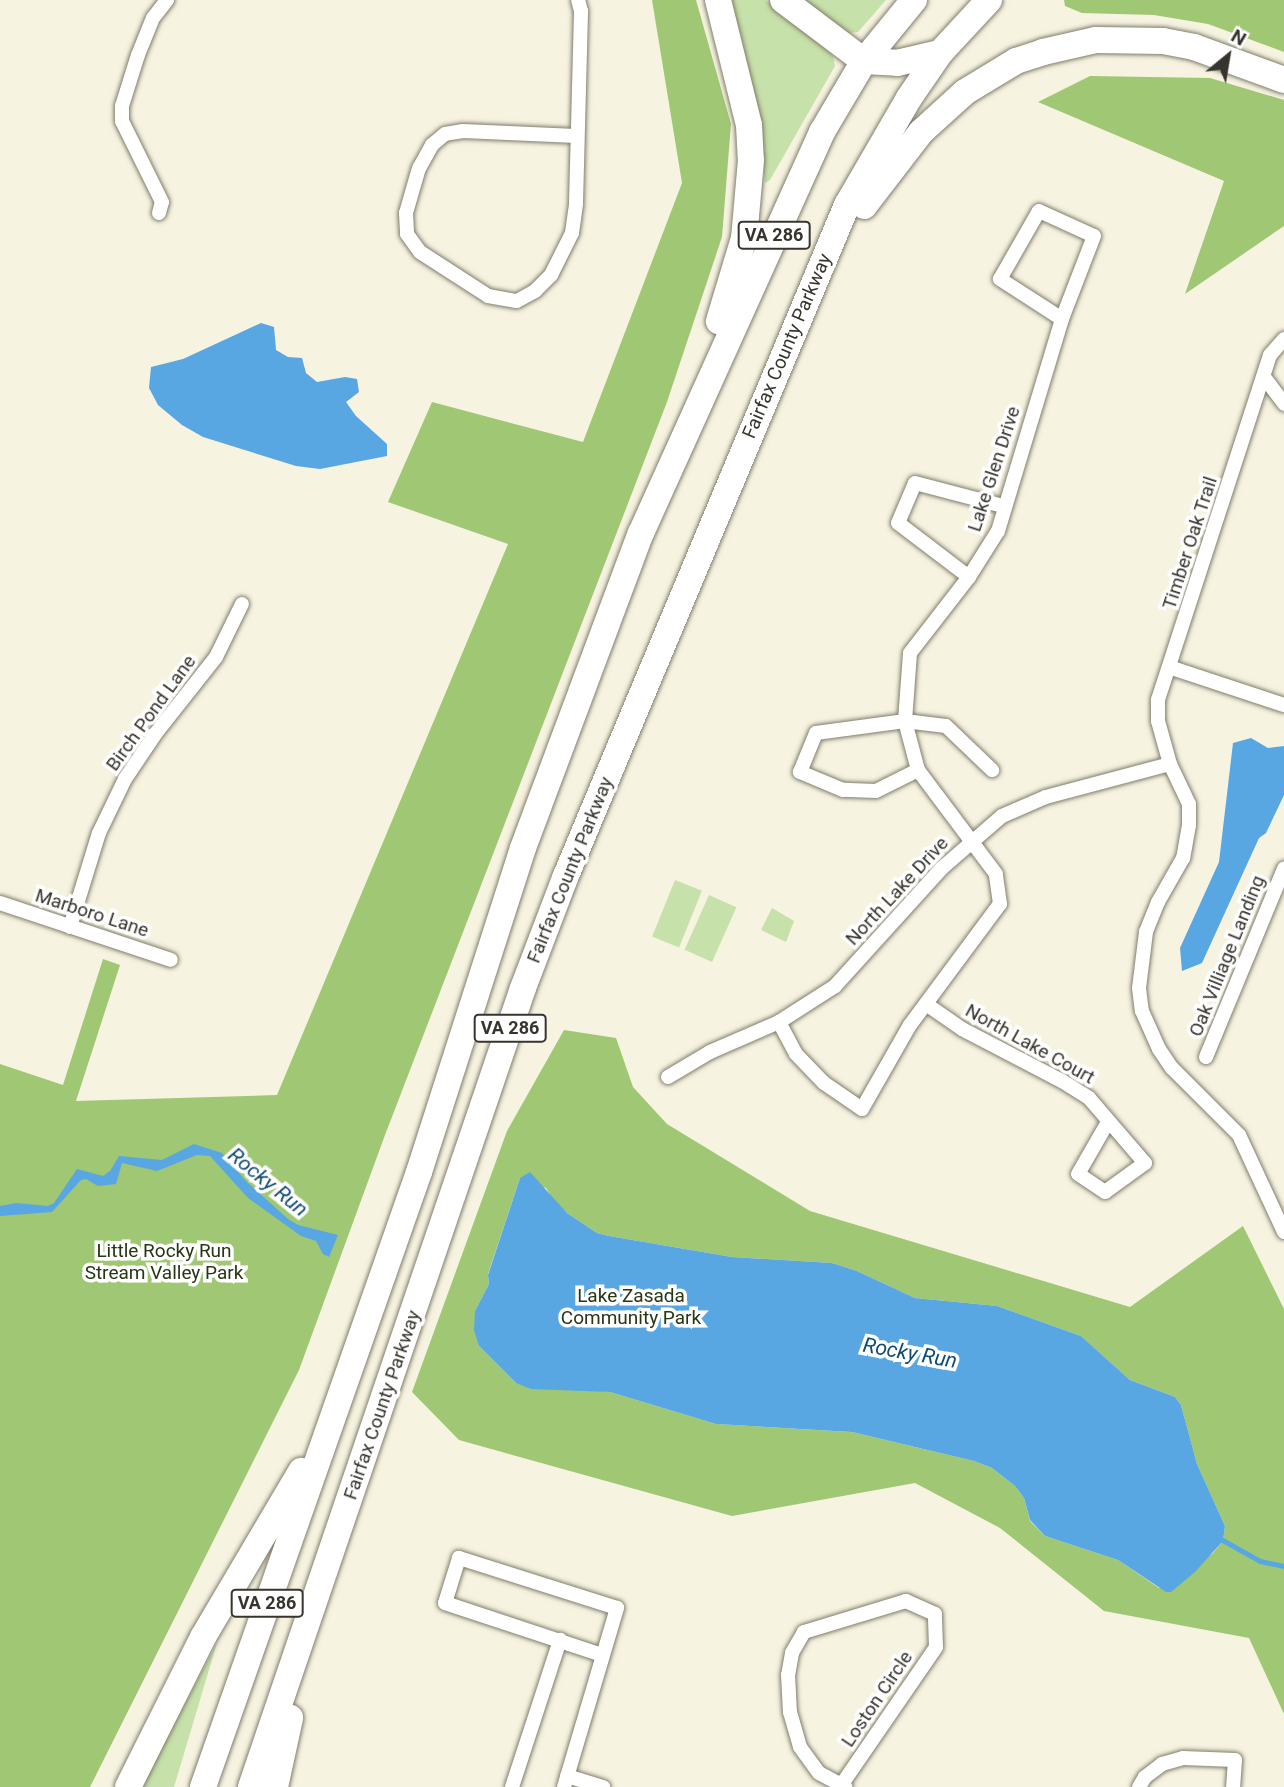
<!DOCTYPE html>
<style>
body{margin:0}
#map{position:relative;width:1284px;height:1787px;overflow:hidden;background:#f6f3e0;font-family:Roboto,sans-serif}
div>[style]{position:absolute}
[style*='--x']{left:calc(var(--x)*1px);top:calc(var(--y)*1px);width:calc(var(--w)*1px);rotate:calc(var(--a)*1deg)}
.green>*{inset:0;background:#c6e1a9;transform-origin:0 0}
.forest>*{inset:0;background:#a0c774}
.water>*{inset:0;background:#58a6e2}
.stream>*{height:5px;margin:-2.5px;padding:0 2.5px;transform-origin:2.5px;border-radius:2.5px;background:#58a6e2}
.roads{filter:drop-shadow(0 0 2px #807d6c) drop-shadow(0 0 2px #807d6c)}
.street>*{height:14px;margin:-7px;padding:0 7px;transform-origin:7px;border-radius:7px;background:#fff}
.highway>*{height:26px;margin:-13px;padding:0 13px;transform-origin:13px;border-radius:13px;background:#fff}
span{translate:-50% -50%;white-space:nowrap;text-align:center;line-height:1.15;-webkit-text-stroke:7px #fff;paint-order:stroke}
.shield-label span{padding:2px 5px;background:#fff;border:2px solid;border-radius:5px;-webkit-text-stroke-width:0}
.shield-label{font-size:18px;color:#36342d;font-weight:700}
.street-label{font-size:19px;color:#36342d}
.park-label{font-size:19px;color:#273613}
.water-label{font-size:21px;color:#104b73;font-style:italic}
.north{position:absolute;left:1193px;top:21px;width:70px;height:70px;-webkit-text-stroke:5px #fff;paint-order:stroke;rotate:30deg;font-size:19px;font-weight:700;line-height:28px;text-align:center;color:#36342d}
.north::after{content:'';display:block;margin:auto;width:24px;height:32px;background:#36342d;clip-path:polygon(50% 0,100% 100%,50% 72%,0 100%)}
</style>
<div id="map">
<div class="green">
<div style="clip-path:polygon(731px 0,766px 0,820px 43px,833px 56px,835px 66px,770px 180px,765px 183px,760px 129px)"></div>
<div style="clip-path:polygon(802px 0,886px 0,858px 32px,850px 33px,842px 32px)"></div>
<div style="left:675px;top:880px;width:29px;height:61px;rotate:22deg"></div>
<div style="left:709px;top:895px;width:30px;height:60px;rotate:24deg"></div>
<div style="clip-path:polygon(772px 908px,794px 921px,786px 942px,761px 930px)"></div>
<div style="clip-path:polygon(217px 1643px,174px 1787px,141px 1787px,166px 1739px)"></div>
</div>
<div class="forest">
<div style="clip-path:polygon(652px 0,696px 0,731px 124px,722px 237px,667px 402px,385px 1135px,299px 1370px,90px 1787px,0 1787px,0 1064px,63px 1085px,103px 959px,120px 965px,76px 1101px,277px 1095px,508px 544px,388px 502px,432px 402px,583px 442px,682px 183px)"></div>
<div style="clip-path:polygon(1064px 0,1284px 0,1284px 52px,1208px 24px,1154px 15px,1082px 13px,1065px 6px)"></div>
<div style="clip-path:polygon(1090px 76px,1210px 78px,1284px 100px,1284px 226px,1185px 294px,1224px 181px,1038px 102px)"></div>
<div style="clip-path:polygon(evenodd,564px 1030px,616px 1038px,633px 1087px,667px 1124px,810px 1211px,1130px 1307px,1243px 1226px,1284px 1309px,1284px 1714px,1249px 1638px,1104px 1611px,1000px 1528px,915px 1483px,732px 1516px,459px 1440px,412px 1392px,507px 1131px,564px 1030px,520px 1178px,546px 1188px,554px 1201px,567px 1213px,597px 1233px,609px 1236px,732px 1257px,832px 1263px,857px 1271px,915px 1298px,997px 1306px,1081px 1336px,1130px 1380px,1175px 1397px,1181px 1405px,1197px 1464px,1225px 1526px,1223px 1541px,1212px 1554px,1159px 1588px,1118px 1560px,1045px 1536px,1030px 1521px,1024px 1498px,1015px 1486px,992px 1468px,974px 1461px,852px 1432px,716px 1424px,610px 1392px,516px 1383px,479px 1346px,475px 1311px,489px 1284px,488px 1274px,520px 1178px)"></div>
</div>
<div class="water">
<div style="clip-path:polygon(261px 323px,274px 327px,276px 350px,288px 357px,302px 358px,306px 373px,317px 382px,345px 377px,357px 379px,359px 392px,346px 402px,356px 416px,387px 444px,387px 456px,320px 469px,296px 466px,203px 437px,182px 425px,158px 405px,149px 388px,151px 367px,183px 359px)"></div>
<div style="clip-path:polygon(1251px 738px,1268px 748px,1284px 746px,1284px 795px,1266px 833px,1259px 838px,1202px 963px,1182px 971px,1180px 948px,1219px 862px,1233px 743px)"></div>
<div style="clip-path:polygon(194px 1144px,222px 1153px,246px 1181px,288px 1219px,298px 1225px,338px 1235px,329px 1257px,323px 1254px,316px 1241px,301px 1236px,248px 1198px,210px 1156px,197px 1155px,157px 1171px,122px 1163px,116px 1184px,98px 1186px,86px 1179px,81px 1180px,52px 1212px,0 1216px,0 1206px,16px 1203px,48px 1206px,54px 1203px,77px 1169px,103px 1176px,110px 1171px,119px 1156px,162px 1160px)"></div>
<div style="clip-path:polygon(530px 1172px,567px 1213px,597px 1233px,609px 1236px,732px 1257px,832px 1263px,857px 1271px,915px 1298px,997px 1306px,1081px 1336px,1130px 1380px,1175px 1397px,1181px 1405px,1197px 1464px,1225px 1526px,1223px 1541px,1195px 1572px,1171px 1592px,1166px 1592px,1118px 1560px,1045px 1536px,1030px 1520px,1024px 1498px,1015px 1486px,992px 1468px,974px 1461px,852px 1432px,716px 1424px,610px 1392px,531px 1389px,516px 1383px,479px 1346px,474px 1330px,475px 1311px,489px 1284px,488px 1275px,520px 1178px)"></div>
</div>
<div class="stream">
<div style="--x:1217;--y:1537;--w:49;--a:29.2"></div>
<div style="--x:1260;--y:1561;--w:25;--a:12"></div>
</div>
<div class="roads">
<div class="street">
<div style="--x:576;--y:136;--w:113;--a:-177.5"></div>
<div style="--x:463;--y:131;--w:18;--a:171"></div>
<div style="--x:445;--y:134;--w:17;--a:140"></div>
<div style="--x:432;--y:145;--w:26;--a:119"></div>
<div style="--x:419;--y:168;--w:47;--a:106.1"></div>
<div style="--x:406;--y:213;--w:21;--a:87"></div>
<div style="--x:407;--y:234;--w:22;--a:54"></div>
<div style="--x:420;--y:252;--w:81;--a:32.9"></div>
<div style="--x:488;--y:296;--w:29;--a:10"></div>
<div style="--x:517;--y:301;--w:21;--a:-29"></div>
<div style="--x:535;--y:291;--w:23;--a:-45"></div>
<div style="--x:551;--y:275;--w:47;--a:-63.4"></div>
<div style="--x:572;--y:233;--w:30;--a:-82"></div>
<div style="--x:576;--y:203;--w:192;--a:-88.5"></div>
<div style="--x:581;--y:11;--w:11;--a:-105"></div>
<div style="--x:1039;--y:211;--w:60;--a:24.4"></div>
<div style="--x:1094;--y:236;--w:89;--a:111.1"></div>
<div style="--x:1062;--y:319;--w:74;--a:-147.2"></div>
<div style="--x:1000;--y:279;--w:78;--a:-60.2"></div>
<div style="--x:159;--y:213;--w:11;--a:-75"></div>
<div style="--x:162;--y:202;--w:90;--a:-116.3"></div>
<div style="--x:122;--y:121;--w:15;--a:-90"></div>
<div style="--x:122;--y:106;--w:53;--a:-72.6"></div>
<div style="--x:138;--y:55;--w:40;--a:-68"></div>
<div style="--x:153;--y:18;--w:23;--a:-52"></div>
<div style="--x:1284;--y:339;--w:21;--a:131"></div>
<div style="--x:1270;--y:355;--w:363;--a:108"></div>
<div style="--x:1158;--y:700;--w:21;--a:90"></div>
<div style="--x:1158;--y:721;--w:45;--a:74.4"></div>
<div style="--x:1170;--y:764;--w:44;--a:64.6"></div>
<div style="--x:1189;--y:804;--w:21;--a:90"></div>
<div style="--x:1189;--y:825;--w:34;--a:100"></div>
<div style="--x:1183;--y:858;--w:51;--a:119.6"></div>
<div style="--x:1158;--y:902;--w:32;--a:112"></div>
<div style="--x:1146;--y:932;--w:56;--a:97.1"></div>
<div style="--x:1139;--y:988;--w:23;--a:83"></div>
<div style="--x:1142;--y:1011;--w:42;--a:65.9"></div>
<div style="--x:1159;--y:1049;--w:23;--a:56"></div>
<div style="--x:1172;--y:1068;--w:95;--a:45"></div>
<div style="--x:1239;--y:1135;--w:107;--a:65.1"></div>
<div style="--x:1264;--y:377;--w:34;--a:53"></div>
<div style="--x:969;--y:577;--w:89;--a:-142.7"></div>
<div style="--x:898;--y:523;--w:43;--a:-67"></div>
<div style="--x:915;--y:483;--w:91;--a:14.6"></div>
<div style="--x:1169;--y:667;--w:121;--a:18.3"></div>
<div style="--x:918;--y:770;--w:47;--a:153.4"></div>
<div style="--x:876;--y:791;--w:33;--a:-178"></div>
<div style="--x:843;--y:790;--w:47;--a:-157.3"></div>
<div style="--x:800;--y:772;--w:42;--a:-67.7"></div>
<div style="--x:816;--y:733;--w:90;--a:-7.7"></div>
<div style="--x:905;--y:721;--w:41;--a:7"></div>
<div style="--x:946;--y:726;--w:64;--a:43.7"></div>
<div style="--x:0;--y:903;--w:180;--a:18.4"></div>
<div style="--x:70;--y:927;--w:98;--a:-72.9"></div>
<div style="--x:99;--y:833;--w:60;--a:-64.3"></div>
<div style="--x:125;--y:779;--w:55;--a:-56"></div>
<div style="--x:156;--y:733;--w:97;--a:-51.7"></div>
<div style="--x:216;--y:657;--w:59;--a:-63.9"></div>
<div style="--x:926;--y:1004;--w:44;--a:34.8"></div>
<div style="--x:962;--y:1029;--w:113;--a:27.5"></div>
<div style="--x:1062;--y:1081;--w:32;--a:32"></div>
<div style="--x:1089;--y:1098;--w:86;--a:49.3"></div>
<div style="--x:1145;--y:1163;--w:49;--a:144.1"></div>
<div style="--x:1105;--y:1192;--w:32;--a:-146"></div>
<div style="--x:1078;--y:1174;--w:60;--a:-60"></div>
<div style="--x:779;--y:1022;--w:36;--a:62"></div>
<div style="--x:796;--y:1054;--w:40;--a:46"></div>
<div style="--x:824;--y:1083;--w:46;--a:34.4"></div>
<div style="--x:862;--y:1109;--w:97;--a:-60.3"></div>
<div style="--x:910;--y:1025;--w:151;--a:-53.4"></div>
<div style="--x:1000;--y:904;--w:30;--a:-98"></div>
<div style="--x:996;--y:874;--w:130;--a:-126.9"></div>
<div style="--x:918;--y:770;--w:51;--a:-104.9"></div>
<div style="--x:905;--y:721;--w:68;--a:-85.8"></div>
<div style="--x:910;--y:653;--w:96;--a:-52.2"></div>
<div style="--x:969;--y:577;--w:54;--a:-57.8"></div>
<div style="--x:998;--y:531;--w:221;--a:-73.2"></div>
<div style="--x:1206;--y:1057;--w:204;--a:-67.5"></div>
<div style="--x:668;--y:1077;--w:49;--a:-30.8"></div>
<div style="--x:710;--y:1052;--w:75;--a:-23.5"></div>
<div style="--x:779;--y:1022;--w:67;--a:-32.7"></div>
<div style="--x:835;--y:986;--w:159;--a:-47.8"></div>
<div style="--x:942;--y:868;--w:79;--a:-40.9"></div>
<div style="--x:1002;--y:816;--w:48;--a:-23.4"></div>
<div style="--x:1046;--y:797;--w:128;--a:-14.9"></div>
<div style="--x:567;--y:1776;--w:38;--a:17"></div>
<div style="--x:842;--y:1784;--w:166;--a:-55.5"></div>
<div style="--x:936;--y:1647;--w:33;--a:-92"></div>
<div style="--x:935;--y:1614;--w:32;--a:-156"></div>
<div style="--x:906;--y:1601;--w:107;--a:163.1"></div>
<div style="--x:804;--y:1632;--w:24;--a:120"></div>
<div style="--x:792;--y:1653;--w:22;--a:100"></div>
<div style="--x:788;--y:1675;--w:37;--a:87"></div>
<div style="--x:790;--y:1712;--w:36;--a:74"></div>
<div style="--x:800;--y:1747;--w:32;--a:54"></div>
<div style="--x:819;--y:1773;--w:30;--a:28"></div>
<div style="--x:512;--y:1787;--w:155;--a:-71.9"></div>
<div style="--x:564;--y:1787;--w:187;--a:-73.5"></div>
<div style="--x:617;--y:1608;--w:166;--a:-162.4"></div>
<div style="--x:459;--y:1558;--w:47;--a:107.3"></div>
<div style="--x:445;--y:1603;--w:165;--a:18.3"></div>
<div style="--x:1139;--y:1787;--w:12;--a:-59"></div>
<div style="--x:1145;--y:1777;--w:21;--a:-37"></div>
<div style="--x:1162;--y:1764;--w:22;--a:-16"></div>
<div style="--x:1183;--y:1758;--w:52;--a:2.2"></div>
<div style="--x:1235;--y:1760;--w:27;--a:94"></div>
</div>
<div class="highway">
<div style="--x:718;--y:0;--w:129;--a:76.1"></div>
<div style="--x:749;--y:125;--w:35;--a:87"></div>
<div style="--x:751;--y:160;--w:78;--a:95.1"></div>
<div style="--x:744;--y:238;--w:87;--a:106.8"></div>
<div style="--x:783;--y:0;--w:101;--a:37"></div>
<div style="--x:864;--y:61;--w:33;--a:3"></div>
<div style="--x:897;--y:63;--w:44;--a:-13.1"></div>
<div style="--x:864;--y:206;--w:93;--a:-52.4"></div>
<div style="--x:921;--y:132;--w:59;--a:-42.3"></div>
<div style="--x:965;--y:92;--w:60;--a:-31.3"></div>
<div style="--x:1016;--y:61;--w:28;--a:-18"></div>
<div style="--x:1043;--y:52;--w:54;--a:-12.8"></div>
<div style="--x:1096;--y:40;--w:67;--a:0.9"></div>
<div style="--x:1163;--y:41;--w:32;--a:11"></div>
<div style="--x:1194;--y:47;--w:96;--a:20.1"></div>
<div style="--x:128;--y:1787;--w:168;--a:-63.4"></div>
<div style="--x:203;--y:1637;--w:193;--a:-59.4"></div>
<div style="--x:203;--y:1787;--w:652;--a:-70.65"></div>
<div style="--x:419;--y:1172;--w:340;--a:-72.2"></div>
<div style="--x:523;--y:848;--w:336;--a:-69.5"></div>
<div style="--x:641;--y:533;--w:440;--a:-65.7"></div>
<div style="--x:822;--y:132;--w:82;--a:-59.4"></div>
<div style="--x:864;--y:61;--w:79;--a:-50.7"></div>
<div style="--x:251;--y:1787;--w:844;--a:-71.2"></div>
<div style="--x:523;--y:988;--w:118;--a:-69.1"></div>
<div style="--x:565;--y:878;--w:730;--a:-67.27"></div>
<div style="--x:847;--y:205;--w:124;--a:-59.9"></div>
<div style="--x:909;--y:98;--w:55;--a:-55.4"></div>
<div style="--x:940;--y:53;--w:72;--a:-47.2"></div>
<div style="--x:275;--y:1787;--w:71;--a:-77.7"></div>
</div>
</div>
<div class="shield-label">
<span style="left:774px;top:235px">VA 286</span>
<span style="left:510px;top:1028px">VA 286</span>
<span style="left:267px;top:1603px">VA 286</span>
</div>
<div class="street-label">
<span style="left:787px;top:346px;rotate:-67deg">Fairfax County Parkway</span>
<span style="left:994px;top:469px;rotate:-72deg">Lake Glen Drive</span>
<span style="left:1190px;top:543px;rotate:-72deg">Timber Oak Trail</span>
<span style="left:151px;top:713px;rotate:-54deg">Birch Pond Lane</span>
<span style="left:570px;top:870px;rotate:-68deg">Fairfax County Parkway</span>
<span style="left:897px;top:891px;rotate:-47deg">North Lake Drive</span>
<span style="left:92px;top:913px;rotate:18deg">Marboro Lane</span>
<span style="left:1227px;top:956px;rotate:-68deg">Oak Villiage Landing</span>
<span style="left:1030px;top:1044px;rotate:29deg">North Lake Court</span>
<span style="left:382px;top:1405px;rotate:-71deg">Fairfax County Parkway</span>
<span style="left:877px;top:1699px;rotate:-56deg">Loston Circle</span>
</div>
<div class="park-label">
<span style="left:164px;top:1262px">Little Rocky Run<br>Stream Valley Park</span>
<span style="left:631px;top:1307px">Lake Zasada<br>Community Park</span>
</div>
<div class="water-label">
<span style="left:268px;top:1182px;rotate:39deg">Rocky Run</span>
<span style="left:910px;top:1353px;rotate:10deg">Rocky Run</span>
</div>
<div class="north">N</div>
</div>
